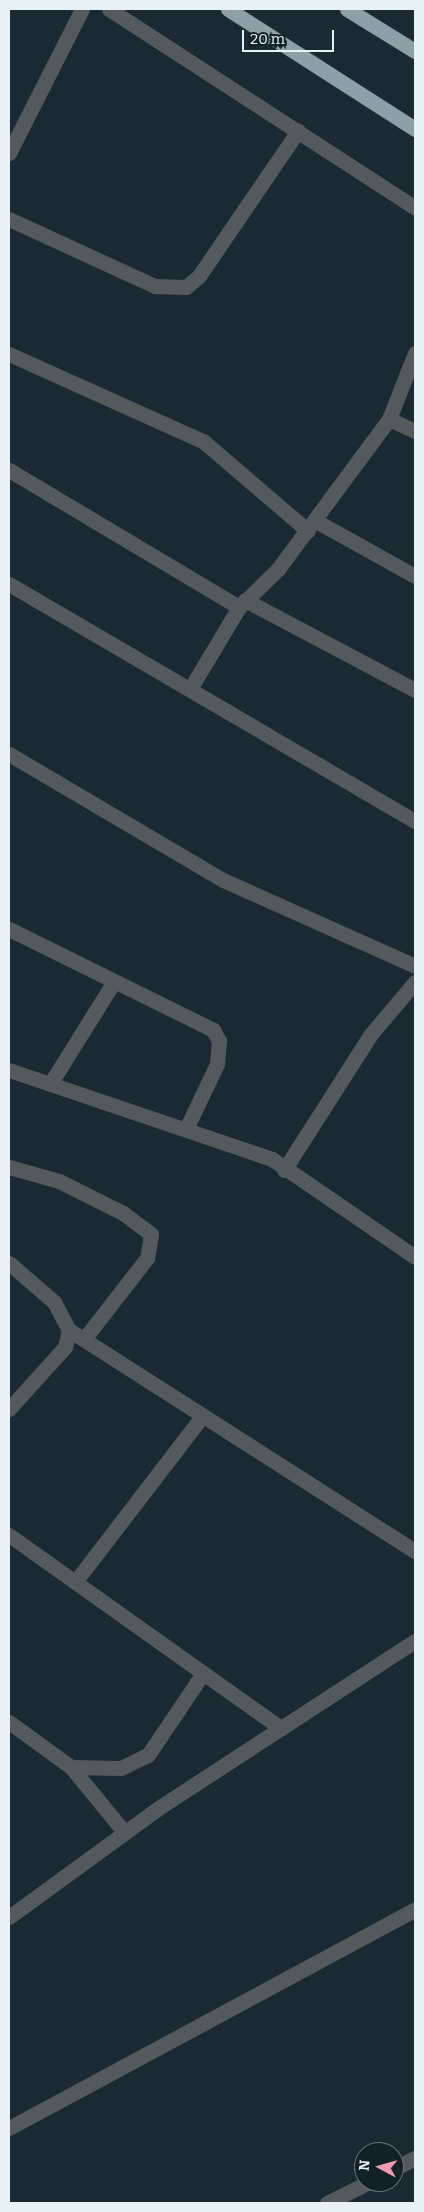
<!DOCTYPE html>
<style>
body{margin:0}
#map{position:relative;width:424px;height:2212px;overflow:hidden;background:#1b2a32;font-family:Bitter,serif}
div>[style]{position:absolute}
[style*='--x']{left:calc(var(--x)*1px);top:calc(var(--y)*1px);width:calc(var(--w)*1px);rotate:calc(var(--a)*1deg)}
.minor>*{height:15px;margin:-7.5px;padding:0 7.5px;transform-origin:7.5px;border-radius:7.5px;background:#535a5e}
.highway>*{height:15px;margin:-7.5px;padding:0 7.5px;transform-origin:7.5px;border-radius:7.5px;background:#8d9fa7}
span{translate:-50% -50%;white-space:nowrap;text-align:center;line-height:1.15;-webkit-text-stroke:4.5px #122128;paint-order:stroke}
.frame{position:absolute;inset:0;border:10px solid #e8f1f6;pointer-events:none}
.north{position:absolute;left:354px;top:2142px;width:50px;height:50px;box-sizing:border-box;background:#122128;border:1px solid #68747a;border-radius:50%;rotate:276deg;font-size:14px;font-weight:700;line-height:20px;text-align:center;color:#e8f1f6}
.north::after{content:'';display:block;margin:auto;width:18px;height:22px;background:#f09ab4;clip-path:polygon(50% 0,100% 100%,50% 72%,0 100%)}
.scale{position:absolute;left:242px;top:30px;width:92px;height:22px;box-sizing:border-box;border:2px solid #e8f1f6;border-top:0;padding-left:6px;font-size:15px;line-height:18px;white-space:nowrap;color:#e8f1f6;-webkit-text-stroke:4px #122128;paint-order:stroke}
</style>
<div id="map">
<div class="minor">
<div style="--x:109;--y:9;--w:365;--a:33"></div>
<div style="--x:9;--y:153;--w:161;--a:-63.1"></div>
<div style="--x:9;--y:219;--w:161;--a:24.7"></div>
<div style="--x:155;--y:286;--w:31;--a:2"></div>
<div style="--x:186;--y:287;--w:17;--a:-40"></div>
<div style="--x:199;--y:276;--w:176;--a:-55.7"></div>
<div style="--x:9;--y:354;--w:213;--a:24.2"></div>
<div style="--x:203;--y:441;--w:138;--a:40.6"></div>
<div style="--x:389;--y:419;--w:29;--a:25"></div>
<div style="--x:9;--y:470;--w:268;--a:30.8"></div>
<div style="--x:316;--y:521;--w:113;--a:29.1"></div>
<div style="--x:9;--y:584;--w:470;--a:30.3"></div>
<div style="--x:245;--y:600;--w:192;--a:27.9"></div>
<div style="--x:190;--y:689;--w:96;--a:-59.1"></div>
<div style="--x:239;--y:607;--w:54;--a:-44.3"></div>
<div style="--x:278;--y:569;--w:187;--a:-53.5"></div>
<div style="--x:389;--y:419;--w:71;--a:-68.5"></div>
<div style="--x:9;--y:754;--w:248;--a:30.5"></div>
<div style="--x:223;--y:880;--w:210;--a:24.1"></div>
<div style="--x:9;--y:929;--w:228;--a:26.3"></div>
<div style="--x:213;--y:1030;--w:13;--a:61"></div>
<div style="--x:219;--y:1041;--w:23;--a:95"></div>
<div style="--x:217;--y:1064;--w:72;--a:115.5"></div>
<div style="--x:9;--y:1070;--w:278;--a:18.7"></div>
<div style="--x:272;--y:1159;--w:173;--a:34.4"></div>
<div style="--x:50;--y:1084;--w:119;--a:-58"></div>
<div style="--x:9;--y:1167;--w:52;--a:15.6"></div>
<div style="--x:59;--y:1181;--w:72;--a:26.6"></div>
<div style="--x:123;--y:1213;--w:35;--a:37"></div>
<div style="--x:151;--y:1234;--w:24;--a:99"></div>
<div style="--x:147;--y:1258;--w:103;--a:127.9"></div>
<div style="--x:284;--y:1170;--w:161;--a:-57.4"></div>
<div style="--x:371;--y:1034;--w:68;--a:-49.8"></div>
<div style="--x:9;--y:1263;--w:60;--a:40.9"></div>
<div style="--x:54;--y:1302;--w:32;--a:62"></div>
<div style="--x:69;--y:1330;--w:17;--a:103"></div>
<div style="--x:65;--y:1347;--w:84;--a:132.1"></div>
<div style="--x:69;--y:1330;--w:411;--a:32.6"></div>
<div style="--x:9;--y:1535;--w:334;--a:35.4"></div>
<div style="--x:75;--y:1582;--w:210;--a:-52.5"></div>
<div style="--x:9;--y:1722;--w:77;--a:36"></div>
<div style="--x:71;--y:1767;--w:85;--a:50.7"></div>
<div style="--x:71;--y:1767;--w:50;--a:1.1"></div>
<div style="--x:121;--y:1768;--w:30;--a:-26"></div>
<div style="--x:148;--y:1755;--w:99;--a:-56.1"></div>
<div style="--x:9;--y:1917;--w:187;--a:-36.1"></div>
<div style="--x:160;--y:1807;--w:304;--a:-33.1"></div>
<div style="--x:9;--y:2128;--w:461;--a:-28.3"></div>
<div style="--x:394;--y:2169;--w:24;--a:-28"></div>
<div style="--x:327;--y:2203;--w:47;--a:-26.6"></div>
</div>
<div class="highway">
<div style="--x:228;--y:9;--w:222;--a:32.7"></div>
<div style="--x:347;--y:9;--w:80;--a:31.7"></div>
</div>
<div class="frame"></div>
<div class="north">N</div>
<div class="scale">20 m</div>
</div>
